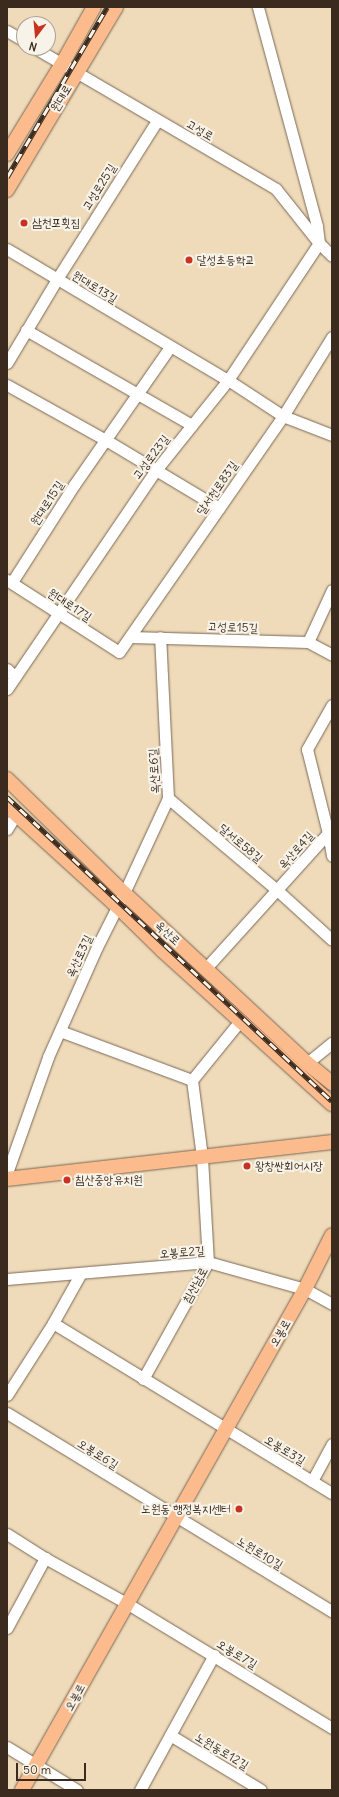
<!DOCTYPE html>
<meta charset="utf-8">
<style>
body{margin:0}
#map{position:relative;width:339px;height:1797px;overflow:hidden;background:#efdbba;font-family:Delius,"Poor Story",sans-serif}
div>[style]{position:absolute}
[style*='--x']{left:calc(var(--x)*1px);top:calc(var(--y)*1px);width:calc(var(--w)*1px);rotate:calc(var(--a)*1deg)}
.roads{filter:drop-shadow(0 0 1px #7a6855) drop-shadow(0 0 1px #7a6855)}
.minor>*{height:11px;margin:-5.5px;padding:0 5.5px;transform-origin:5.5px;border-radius:5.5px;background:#fff}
.major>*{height:14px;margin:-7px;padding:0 7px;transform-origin:7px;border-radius:7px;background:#fbbb8c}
.rail>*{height:4.5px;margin-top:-2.25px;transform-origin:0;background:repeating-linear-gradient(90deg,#f7f3e8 0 9px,#3b2a1e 0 18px);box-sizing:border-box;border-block:1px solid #3b2a1e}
.dots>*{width:11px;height:11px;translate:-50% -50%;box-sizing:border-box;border:2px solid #f7f3e8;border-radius:50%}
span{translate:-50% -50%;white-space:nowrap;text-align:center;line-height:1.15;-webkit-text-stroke:4px #f7f3e8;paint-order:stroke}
.street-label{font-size:12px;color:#3b2a1e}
.poi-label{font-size:12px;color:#3b2a1e}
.left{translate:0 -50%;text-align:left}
.right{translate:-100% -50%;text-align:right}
.frame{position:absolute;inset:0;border:8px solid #3b2a1e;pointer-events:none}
.north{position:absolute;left:16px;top:16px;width:40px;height:40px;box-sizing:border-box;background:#f7f3e8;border:1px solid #aca397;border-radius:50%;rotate:196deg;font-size:11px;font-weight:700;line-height:16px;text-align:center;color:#3b2a1e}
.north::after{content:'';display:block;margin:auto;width:14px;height:18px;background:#c8321e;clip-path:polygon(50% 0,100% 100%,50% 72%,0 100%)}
.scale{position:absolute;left:16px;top:1763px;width:70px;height:18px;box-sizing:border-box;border:2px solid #3b2a1e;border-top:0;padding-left:5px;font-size:12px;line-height:14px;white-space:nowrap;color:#3b2a1e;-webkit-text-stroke:3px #f7f3e8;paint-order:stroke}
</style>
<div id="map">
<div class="roads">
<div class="minor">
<div style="--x:7;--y:31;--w:20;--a:30"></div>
<div style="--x:35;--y:48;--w:279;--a:30.3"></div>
<div style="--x:276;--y:189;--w:69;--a:51.5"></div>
<div style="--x:319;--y:243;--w:18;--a:45"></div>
<div style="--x:7;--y:249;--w:257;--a:30.7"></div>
<div style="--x:228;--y:380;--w:66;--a:33.2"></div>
<div style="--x:283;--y:416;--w:53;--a:21.2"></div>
<div style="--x:26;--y:330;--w:191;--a:29.8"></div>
<div style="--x:7;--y:363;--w:98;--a:-59.2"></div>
<div style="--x:57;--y:279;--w:187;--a:-57.7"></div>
<div style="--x:7;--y:385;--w:113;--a:29.1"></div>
<div style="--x:106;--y:440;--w:132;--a:31"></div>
<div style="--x:7;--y:580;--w:133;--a:32.7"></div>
<div style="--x:119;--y:652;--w:287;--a:-55.2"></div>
<div style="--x:283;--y:416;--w:93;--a:-58.2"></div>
<div style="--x:12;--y:582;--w:115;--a:-57.4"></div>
<div style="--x:74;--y:485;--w:168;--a:-55.2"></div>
<div style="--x:130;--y:637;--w:178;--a:1.6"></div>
<div style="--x:308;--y:642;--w:27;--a:28"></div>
<div style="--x:308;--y:642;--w:57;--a:-65.2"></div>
<div style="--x:7;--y:669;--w:11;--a:45"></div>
<div style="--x:7;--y:689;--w:265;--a:-55.8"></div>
<div style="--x:156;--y:470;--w:115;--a:-51.3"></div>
<div style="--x:228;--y:380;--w:164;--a:-56.4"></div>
<div style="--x:319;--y:243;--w:17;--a:-97"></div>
<div style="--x:317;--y:226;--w:227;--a:-105.1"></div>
<div style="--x:332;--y:705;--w:51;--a:119.6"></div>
<div style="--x:307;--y:749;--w:87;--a:76"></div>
<div style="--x:328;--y:833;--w:23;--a:80"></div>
<div style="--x:168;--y:798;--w:143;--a:40.2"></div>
<div style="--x:277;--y:890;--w:74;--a:42.3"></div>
<div style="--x:7;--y:829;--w:17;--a:-59"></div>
<div style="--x:206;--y:968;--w:182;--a:-47.9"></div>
<div style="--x:60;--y:1031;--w:141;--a:20.4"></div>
<div style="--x:307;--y:1063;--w:32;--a:-39"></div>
<div style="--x:192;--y:1080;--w:76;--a:-50.9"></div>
<div style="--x:7;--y:1173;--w:123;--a:-70.5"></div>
<div style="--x:48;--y:1057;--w:120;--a:-66"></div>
<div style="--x:97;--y:947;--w:60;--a:-63.4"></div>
<div style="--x:124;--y:893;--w:105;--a:-65.1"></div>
<div style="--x:168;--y:798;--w:161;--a:-92.8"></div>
<div style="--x:7;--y:1279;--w:202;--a:-4.8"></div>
<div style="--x:208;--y:1262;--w:101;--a:15.6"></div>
<div style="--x:305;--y:1289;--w:31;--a:29"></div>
<div style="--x:53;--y:1323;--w:327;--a:31.4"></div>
<div style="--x:143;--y:1379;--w:134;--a:-60.9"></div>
<div style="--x:208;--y:1262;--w:105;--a:-93.3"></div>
<div style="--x:202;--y:1157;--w:78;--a:-97.4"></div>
<div style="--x:7;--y:1395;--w:85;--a:-57.4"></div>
<div style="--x:53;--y:1323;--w:57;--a:-60.8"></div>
<div style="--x:7;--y:1413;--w:381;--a:31.4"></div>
<div style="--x:312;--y:1481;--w:42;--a:-61.6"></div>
<div style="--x:7;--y:1534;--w:45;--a:32.3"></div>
<div style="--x:45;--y:1558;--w:95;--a:29"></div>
<div style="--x:128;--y:1604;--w:239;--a:31.3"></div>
<div style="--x:7;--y:1628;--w:80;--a:-61.5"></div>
<div style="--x:170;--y:1735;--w:106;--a:31.1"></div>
<div style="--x:7;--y:1747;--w:82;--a:31.6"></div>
<div style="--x:140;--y:1790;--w:154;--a:-61.3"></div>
</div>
<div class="major">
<div style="--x:7;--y:154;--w:105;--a:-58.6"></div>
<div style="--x:62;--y:64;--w:65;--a:-60.7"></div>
<div style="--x:7;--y:190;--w:213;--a:-59.2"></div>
<div style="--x:7;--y:779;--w:163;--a:44.3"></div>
<div style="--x:124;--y:893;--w:250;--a:42.9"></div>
<div style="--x:307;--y:1063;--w:32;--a:39"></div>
<div style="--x:7;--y:806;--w:150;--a:42.3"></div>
<div style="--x:118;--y:907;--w:63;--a:44.4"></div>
<div style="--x:163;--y:951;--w:228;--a:42.2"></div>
<div style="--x:7;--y:1179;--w:327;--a:-6.5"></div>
<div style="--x:22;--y:1790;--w:575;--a:-60.54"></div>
<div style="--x:305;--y:1289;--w:60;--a:-63.4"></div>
</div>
</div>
<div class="rail">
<div style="--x:7;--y:177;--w:197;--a:-59.5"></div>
<div style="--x:7;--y:797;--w:445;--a:43.1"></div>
</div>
<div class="dots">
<div style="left:24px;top:223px;background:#c8321e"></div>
<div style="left:189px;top:260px;background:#c8321e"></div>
<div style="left:247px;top:1166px;background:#c8321e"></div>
<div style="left:67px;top:1180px;background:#c8321e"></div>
<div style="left:239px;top:1509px;background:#c8321e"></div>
</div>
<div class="street-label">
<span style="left:61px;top:98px;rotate:-59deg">원대로</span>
<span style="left:200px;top:130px;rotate:30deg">고성로</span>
<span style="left:99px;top:187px;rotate:-58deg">고성로25길</span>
<span style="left:95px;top:287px;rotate:31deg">원대로13길</span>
<span style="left:151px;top:457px;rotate:-53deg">고성로23길</span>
<span style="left:217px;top:488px;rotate:-55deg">달서천로83길</span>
<span style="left:47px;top:503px;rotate:-57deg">원대로15길</span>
<span style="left:70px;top:605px;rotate:33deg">원대로17길</span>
<span style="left:233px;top:627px;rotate:2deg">고성로15길</span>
<span style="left:154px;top:771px;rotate:-93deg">옥산로6길</span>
<span style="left:241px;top:843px;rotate:40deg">달서로58길</span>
<span style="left:296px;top:850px;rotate:-48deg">옥산로4길</span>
<span style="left:168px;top:933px;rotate:43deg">옥산로</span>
<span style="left:79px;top:956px;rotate:-65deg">옥산로3길</span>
<span style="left:182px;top:1252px;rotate:-4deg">오봉로2길</span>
<span style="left:195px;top:1285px;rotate:-61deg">침산남로</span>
<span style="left:280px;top:1333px;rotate:-60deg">오봉로</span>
<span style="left:285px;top:1450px;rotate:31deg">오봉로3길</span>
<span style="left:98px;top:1454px;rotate:32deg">오봉로6길</span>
<span style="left:260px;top:1553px;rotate:31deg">노원로10길</span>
<span style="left:237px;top:1654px;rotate:31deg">오봉로7길</span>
<span style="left:75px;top:1697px;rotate:-61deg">오봉로</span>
<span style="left:222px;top:1751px;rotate:31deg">노원동로12길</span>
</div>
<div class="poi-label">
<span class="left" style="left:32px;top:223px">삼천포횟집</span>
<span class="left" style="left:197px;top:260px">달성초등학교</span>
<span class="left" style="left:255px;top:1166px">왕창싼회어시장</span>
<span class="left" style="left:75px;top:1180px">침산중앙유치원</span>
<span class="right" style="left:231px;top:1509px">노원동 행정복지센터</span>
</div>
<div class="frame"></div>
<div class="north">N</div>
<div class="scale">50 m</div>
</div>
